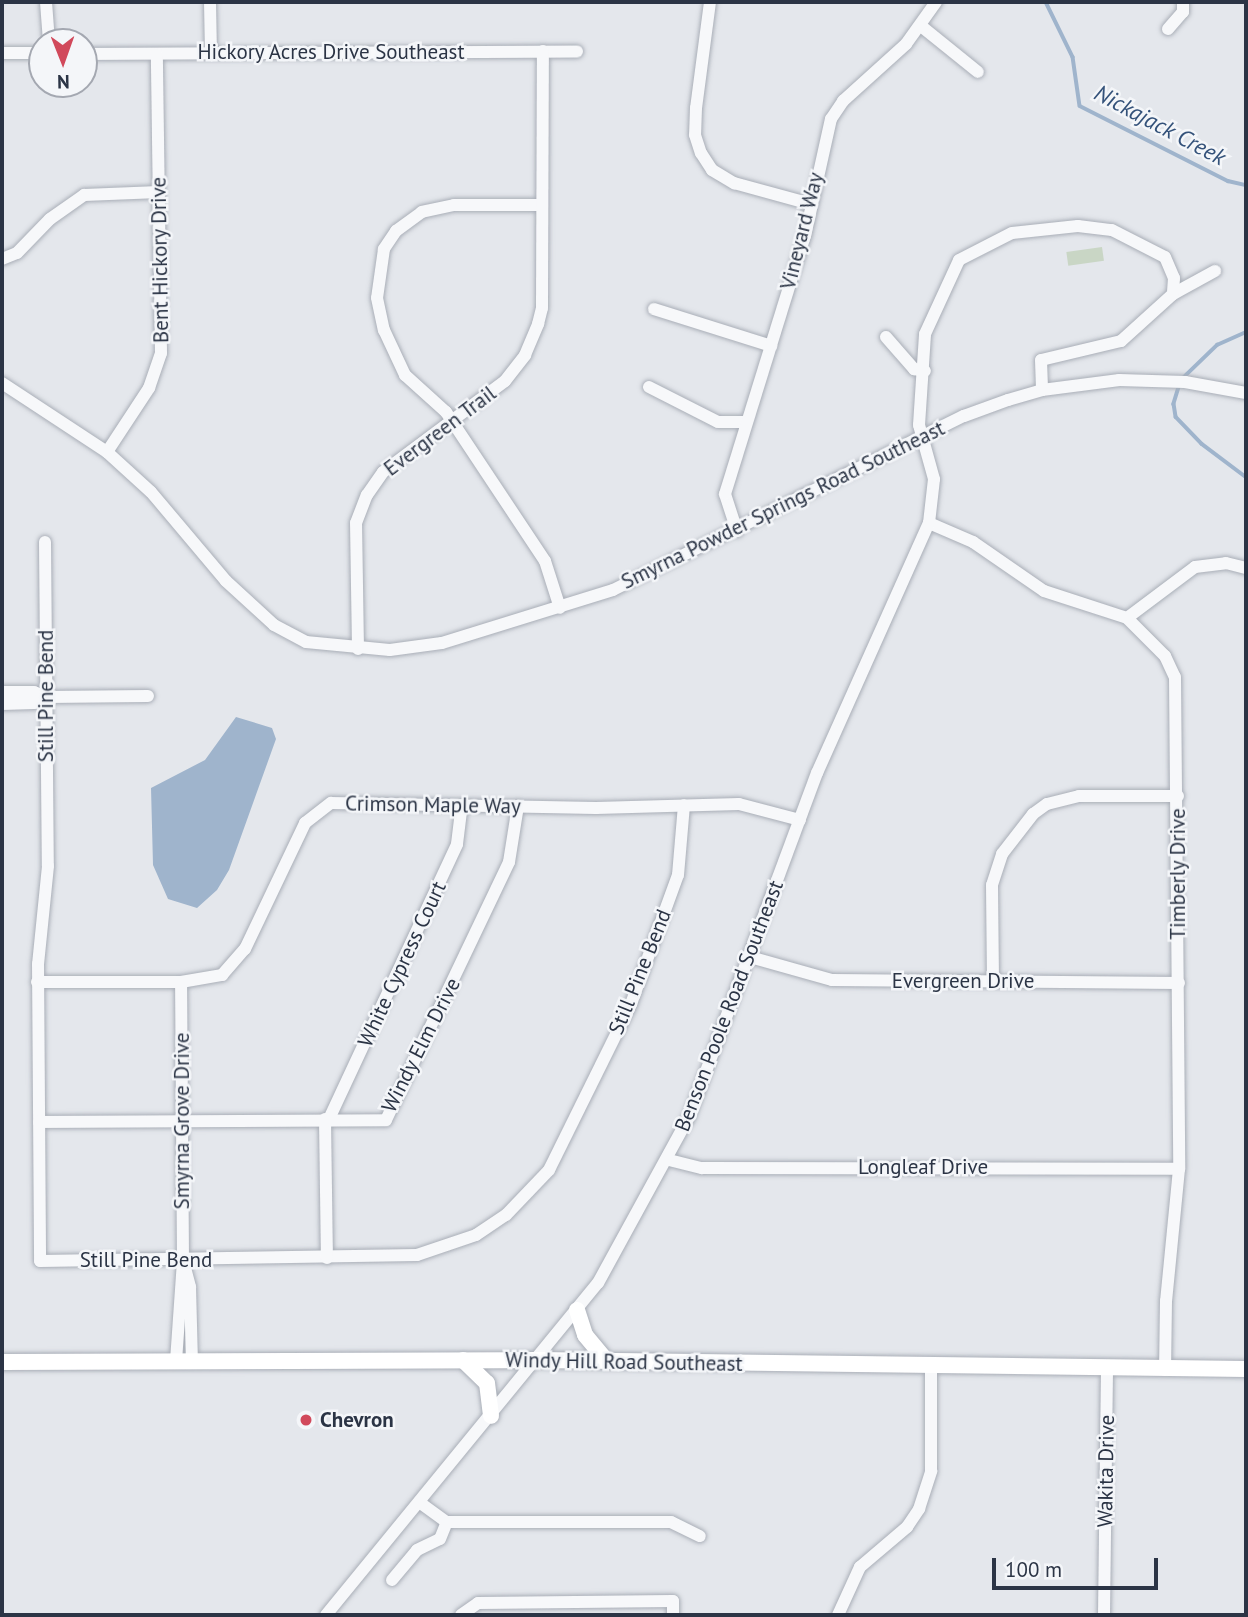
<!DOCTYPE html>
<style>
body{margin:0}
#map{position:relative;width:1248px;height:1617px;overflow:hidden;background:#e4e7ec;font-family:"PT Sans",sans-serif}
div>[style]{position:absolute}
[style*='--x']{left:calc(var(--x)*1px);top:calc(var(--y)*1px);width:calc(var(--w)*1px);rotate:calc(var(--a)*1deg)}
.green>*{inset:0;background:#c9d6c5;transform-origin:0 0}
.water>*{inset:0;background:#9fb4cc}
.stream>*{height:3.5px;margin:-1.75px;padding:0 1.75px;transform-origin:1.75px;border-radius:1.75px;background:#9fb4cc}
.roads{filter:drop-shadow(0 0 2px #a9aeb7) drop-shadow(0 0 2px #a9aeb7)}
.minor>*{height:12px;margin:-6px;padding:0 6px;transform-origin:6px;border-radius:6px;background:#f7f8fa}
.major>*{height:16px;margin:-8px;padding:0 8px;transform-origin:8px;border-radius:8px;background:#fff}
.dots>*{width:19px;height:19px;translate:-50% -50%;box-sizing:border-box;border:4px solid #f4f6f9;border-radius:50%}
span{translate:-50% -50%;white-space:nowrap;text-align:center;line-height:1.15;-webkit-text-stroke:5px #f4f6f9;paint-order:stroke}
.street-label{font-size:21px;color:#2b3445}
.poi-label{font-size:21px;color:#2b3445;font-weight:700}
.left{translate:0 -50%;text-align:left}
.water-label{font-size:23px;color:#34527a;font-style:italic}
.frame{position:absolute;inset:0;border:4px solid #2b3445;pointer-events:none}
.north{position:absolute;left:28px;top:28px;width:70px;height:70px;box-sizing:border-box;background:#f4f6f9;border:2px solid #a4a8b1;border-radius:50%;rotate:179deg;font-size:19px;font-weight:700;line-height:28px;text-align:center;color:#2b3445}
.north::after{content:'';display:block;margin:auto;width:24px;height:32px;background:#d1495b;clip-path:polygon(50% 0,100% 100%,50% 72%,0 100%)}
.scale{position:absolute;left:992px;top:1558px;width:166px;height:32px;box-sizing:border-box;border:4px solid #2b3445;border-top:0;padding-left:9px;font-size:21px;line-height:24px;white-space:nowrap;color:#2b3445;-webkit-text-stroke:5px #f4f6f9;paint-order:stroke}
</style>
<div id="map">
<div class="green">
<div style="left:1102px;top:247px;width:14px;height:36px;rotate:82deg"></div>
</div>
<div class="water">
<div style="clip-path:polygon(236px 717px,272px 728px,276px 739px,229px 870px,217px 890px,197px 908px,168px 899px,153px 865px,151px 788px,205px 760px)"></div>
</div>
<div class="stream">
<div style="--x:1046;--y:2;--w:61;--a:63.9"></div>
<div style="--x:1073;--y:57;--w:49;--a:81.9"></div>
<div style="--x:1080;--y:106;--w:166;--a:26.9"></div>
<div style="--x:1228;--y:181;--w:18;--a:13"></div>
<div style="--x:1184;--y:377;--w:46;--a:-44.1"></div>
<div style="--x:1217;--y:345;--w:32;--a:-24"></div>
<div style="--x:1180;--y:384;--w:21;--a:107"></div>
<div style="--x:1174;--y:404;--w:13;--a:81"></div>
<div style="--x:1176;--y:417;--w:37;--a:46"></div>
<div style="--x:1202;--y:444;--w:55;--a:36.9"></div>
</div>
<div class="roads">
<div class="minor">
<div style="--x:46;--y:2;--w:40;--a:85.7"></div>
<div style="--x:210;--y:2;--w:50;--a:88.9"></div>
<div style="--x:710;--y:2;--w:107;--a:97.5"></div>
<div style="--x:696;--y:108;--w:27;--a:92"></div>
<div style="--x:695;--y:135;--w:19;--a:72"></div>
<div style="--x:701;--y:153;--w:20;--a:57"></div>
<div style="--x:712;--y:170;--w:26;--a:31"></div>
<div style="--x:734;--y:183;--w:80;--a:15.3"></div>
<div style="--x:921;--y:26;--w:73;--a:38.9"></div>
<div style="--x:1168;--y:29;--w:23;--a:-49"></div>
<div style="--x:1183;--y:12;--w:10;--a:-90"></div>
<div style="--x:2;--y:53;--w:40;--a:0"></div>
<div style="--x:84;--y:54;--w:493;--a:-0.3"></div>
<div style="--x:540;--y:205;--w:86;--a:180"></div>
<div style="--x:454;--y:205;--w:33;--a:168"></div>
<div style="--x:422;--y:212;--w:32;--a:144"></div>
<div style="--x:396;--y:231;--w:22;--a:124"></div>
<div style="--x:384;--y:249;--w:49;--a:98.1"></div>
<div style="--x:377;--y:298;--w:33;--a:78"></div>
<div style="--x:384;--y:330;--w:50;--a:65"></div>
<div style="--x:405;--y:375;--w:55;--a:42.1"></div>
<div style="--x:446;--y:412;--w:179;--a:56.4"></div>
<div style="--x:545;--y:561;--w:49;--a:72.3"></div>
<div style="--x:2;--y:259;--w:16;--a:-22"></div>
<div style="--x:17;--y:253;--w:47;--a:-45.9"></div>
<div style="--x:50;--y:219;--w:42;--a:-35.2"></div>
<div style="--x:84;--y:195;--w:75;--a:-2.3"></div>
<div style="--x:1173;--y:294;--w:48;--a:-28.7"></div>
<div style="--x:654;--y:309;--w:123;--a:17.5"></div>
<div style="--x:886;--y:337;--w:43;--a:48.8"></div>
<div style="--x:914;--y:369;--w:11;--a:10"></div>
<div style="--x:2;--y:383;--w:126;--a:33.3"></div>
<div style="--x:107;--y:452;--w:59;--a:42.3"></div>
<div style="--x:151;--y:492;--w:116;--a:49.9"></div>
<div style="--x:226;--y:581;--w:65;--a:42.5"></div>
<div style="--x:274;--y:625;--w:36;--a:28"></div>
<div style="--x:306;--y:642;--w:84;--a:5.4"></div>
<div style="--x:390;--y:650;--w:52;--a:-7.7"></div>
<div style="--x:442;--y:643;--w:179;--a:-17.2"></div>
<div style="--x:613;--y:590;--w:392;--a:-26.4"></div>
<div style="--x:964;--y:416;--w:47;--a:-20"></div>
<div style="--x:1008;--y:400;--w:35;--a:-16"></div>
<div style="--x:1042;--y:390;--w:78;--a:-7.4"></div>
<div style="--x:1119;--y:380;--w:66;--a:1.7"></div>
<div style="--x:1185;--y:382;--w:62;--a:10.2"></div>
<div style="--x:649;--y:387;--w:77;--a:26.9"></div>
<div style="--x:718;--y:422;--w:28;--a:0"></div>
<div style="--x:107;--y:452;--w:77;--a:-56.7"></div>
<div style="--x:149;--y:388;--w:37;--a:-71"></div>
<div style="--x:161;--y:353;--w:299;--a:-90.8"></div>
<div style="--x:929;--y:523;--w:48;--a:23.4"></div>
<div style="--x:973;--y:542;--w:86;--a:34.6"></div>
<div style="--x:1044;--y:591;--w:87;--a:18"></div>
<div style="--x:1127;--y:618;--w:54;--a:45"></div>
<div style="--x:1165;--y:656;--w:23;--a:65"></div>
<div style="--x:1175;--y:677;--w:492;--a:89.5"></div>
<div style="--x:1179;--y:1169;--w:133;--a:95.6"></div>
<div style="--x:1166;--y:1301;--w:69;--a:90.8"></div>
<div style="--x:737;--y:531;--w:39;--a:-108"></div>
<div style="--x:725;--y:494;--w:270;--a:-72.8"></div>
<div style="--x:805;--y:236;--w:120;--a:-77.5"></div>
<div style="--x:831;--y:119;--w:22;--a:-56"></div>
<div style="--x:843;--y:101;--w:85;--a:-42.1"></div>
<div style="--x:906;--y:44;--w:52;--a:-54.5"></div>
<div style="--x:45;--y:542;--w:324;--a:89.5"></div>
<div style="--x:48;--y:866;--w:99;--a:95.8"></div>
<div style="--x:38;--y:964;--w:297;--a:89.6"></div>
<div style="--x:40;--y:1261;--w:377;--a:-0.9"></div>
<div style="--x:417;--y:1255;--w:62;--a:-18.7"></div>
<div style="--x:476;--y:1235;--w:36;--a:-34"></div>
<div style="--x:506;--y:1215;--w:62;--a:-46.3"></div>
<div style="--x:549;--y:1170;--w:185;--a:-63.7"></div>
<div style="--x:631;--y:1004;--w:137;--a:-70"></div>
<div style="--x:678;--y:875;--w:70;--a:-85.1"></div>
<div style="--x:1127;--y:618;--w:85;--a:-36.9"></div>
<div style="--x:1195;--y:567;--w:31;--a:-7"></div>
<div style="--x:1226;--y:563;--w:21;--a:14"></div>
<div style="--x:358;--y:649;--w:126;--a:-90.9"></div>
<div style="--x:356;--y:523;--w:30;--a:-69"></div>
<div style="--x:367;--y:495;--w:28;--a:-55"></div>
<div style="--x:383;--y:472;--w:152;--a:-36.7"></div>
<div style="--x:505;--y:381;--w:33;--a:-52"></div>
<div style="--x:525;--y:355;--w:34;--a:-67"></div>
<div style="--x:538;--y:324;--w:16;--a:-76"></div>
<div style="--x:542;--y:308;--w:257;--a:-89.8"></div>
<div style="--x:2;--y:692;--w:32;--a:0"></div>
<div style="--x:34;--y:692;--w:13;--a:23"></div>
<div style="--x:46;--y:697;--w:102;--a:-0.6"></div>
<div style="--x:2;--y:704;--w:32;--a:-2"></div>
<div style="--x:34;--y:703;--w:13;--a:-27"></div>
<div style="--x:750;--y:957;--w:85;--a:15.7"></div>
<div style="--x:832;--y:980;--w:347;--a:0.5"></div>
<div style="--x:993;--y:981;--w:96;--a:-90.6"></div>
<div style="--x:992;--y:885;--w:33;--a:-72"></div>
<div style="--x:1002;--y:854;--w:51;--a:-52.2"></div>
<div style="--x:1033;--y:814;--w:17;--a:-36"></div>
<div style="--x:1047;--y:804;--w:33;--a:-14"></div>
<div style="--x:1079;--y:796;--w:99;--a:0"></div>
<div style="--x:37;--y:982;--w:144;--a:0"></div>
<div style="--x:181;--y:982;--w:42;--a:-9.7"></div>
<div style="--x:222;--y:975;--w:35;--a:-49"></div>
<div style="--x:245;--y:949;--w:140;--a:-64.5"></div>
<div style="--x:305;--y:823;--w:33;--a:-38"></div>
<div style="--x:331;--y:803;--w:265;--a:1.1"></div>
<div style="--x:596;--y:808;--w:143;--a:-1.6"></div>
<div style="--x:739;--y:804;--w:63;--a:14.7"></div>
<div style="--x:325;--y:1119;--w:139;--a:89.2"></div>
<div style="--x:329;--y:1119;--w:303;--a:-65"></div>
<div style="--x:457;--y:844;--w:39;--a:-83"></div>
<div style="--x:39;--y:1122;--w:347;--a:-0.3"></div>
<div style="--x:386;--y:1120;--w:286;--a:-64.5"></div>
<div style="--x:509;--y:862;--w:57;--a:-80.9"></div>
<div style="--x:669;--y:1160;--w:34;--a:14"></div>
<div style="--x:702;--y:1168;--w:477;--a:0.1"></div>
<div style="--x:184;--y:1264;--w:24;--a:75"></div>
<div style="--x:190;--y:1287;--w:74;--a:88.5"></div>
<div style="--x:176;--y:1361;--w:101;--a:-86"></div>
<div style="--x:183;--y:1260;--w:278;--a:-90.4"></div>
<div style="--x:419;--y:1502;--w:34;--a:36"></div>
<div style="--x:447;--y:1522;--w:224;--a:0"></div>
<div style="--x:671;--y:1522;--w:32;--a:26"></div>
<div style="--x:392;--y:1580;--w:39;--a:-50"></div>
<div style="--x:417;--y:1550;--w:25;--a:-26"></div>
<div style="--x:440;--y:1539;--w:18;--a:-68"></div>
<div style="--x:326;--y:1615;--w:429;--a:-50.7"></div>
<div style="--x:598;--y:1283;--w:189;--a:-61.3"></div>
<div style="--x:689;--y:1117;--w:367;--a:-69.6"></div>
<div style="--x:817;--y:773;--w:274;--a:-65.9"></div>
<div style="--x:929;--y:523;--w:44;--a:-83.5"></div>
<div style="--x:934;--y:479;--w:56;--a:-105.5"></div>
<div style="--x:919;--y:425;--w:91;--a:-86.2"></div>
<div style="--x:925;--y:334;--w:81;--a:-65.3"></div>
<div style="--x:959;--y:260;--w:59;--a:-27"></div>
<div style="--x:1012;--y:233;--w:66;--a:-6.1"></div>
<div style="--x:1078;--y:226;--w:34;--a:7"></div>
<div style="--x:1112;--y:230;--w:59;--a:27"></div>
<div style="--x:1165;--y:257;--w:23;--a:67"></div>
<div style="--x:1174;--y:278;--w:16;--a:94"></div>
<div style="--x:1173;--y:294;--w:70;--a:137.9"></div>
<div style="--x:1121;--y:341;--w:82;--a:166.6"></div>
<div style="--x:1041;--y:360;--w:30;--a:88"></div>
<div style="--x:461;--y:1615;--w:21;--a:-35"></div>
<div style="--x:478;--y:1603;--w:195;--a:-0.6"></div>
<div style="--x:673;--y:1601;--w:14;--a:90"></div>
<div style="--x:838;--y:1615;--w:53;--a:-65.4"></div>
<div style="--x:860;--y:1567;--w:62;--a:-40.4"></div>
<div style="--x:907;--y:1527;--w:22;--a:-56"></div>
<div style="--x:919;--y:1509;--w:40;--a:-72"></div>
<div style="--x:931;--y:1471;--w:104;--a:-90"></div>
<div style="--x:1104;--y:1615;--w:246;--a:-89.3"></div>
</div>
<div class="major">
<div style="--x:577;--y:1310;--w:26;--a:72"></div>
<div style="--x:585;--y:1335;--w:34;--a:50"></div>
<div style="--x:463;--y:1360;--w:33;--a:44"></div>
<div style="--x:487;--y:1383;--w:33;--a:83"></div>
<div style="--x:2;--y:1362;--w:535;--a:-0.21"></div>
<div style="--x:537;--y:1360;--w:709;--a:0.73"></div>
</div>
</div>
<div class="dots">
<div style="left:306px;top:1420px;background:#d1495b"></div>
</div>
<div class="street-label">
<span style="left:331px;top:52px">Hickory Acres Drive Southeast</span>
<span style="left:802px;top:231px;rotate:-76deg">Vineyard Way</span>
<span style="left:160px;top:260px;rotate:-91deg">Bent Hickory Drive</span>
<span style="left:440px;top:431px;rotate:-37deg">Evergreen Trail</span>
<span style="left:783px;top:505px;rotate:-26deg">Smyrna Powder Springs Road Southeast</span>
<span style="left:46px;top:696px;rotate:-90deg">Still Pine Bend</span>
<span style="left:433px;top:805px;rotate:1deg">Crimson Maple Way</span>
<span style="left:1178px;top:874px;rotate:-90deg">Timberly Drive</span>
<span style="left:402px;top:964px;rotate:-65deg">White Cypress Court</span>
<span style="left:640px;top:972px;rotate:-68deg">Still Pine Bend</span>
<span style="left:963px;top:981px">Evergreen Drive</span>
<span style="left:729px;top:1006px;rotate:-69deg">Benson Poole Road Southeast</span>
<span style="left:421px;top:1045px;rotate:-63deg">Windy Elm Drive</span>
<span style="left:182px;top:1121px;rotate:-90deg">Smyrna Grove Drive</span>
<span style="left:923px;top:1167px">Longleaf Drive</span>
<span style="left:146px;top:1260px">Still Pine Bend</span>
<span style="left:624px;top:1362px;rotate:1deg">Windy Hill Road Southeast</span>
<span style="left:1106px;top:1471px;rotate:-89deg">Wakita Drive</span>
</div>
<div class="poi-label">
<span class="left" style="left:320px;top:1420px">Chevron</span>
</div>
<div class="water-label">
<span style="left:1160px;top:125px;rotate:28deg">Nickajack Creek</span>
</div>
<div class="frame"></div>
<div class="north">N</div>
<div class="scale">100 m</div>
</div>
